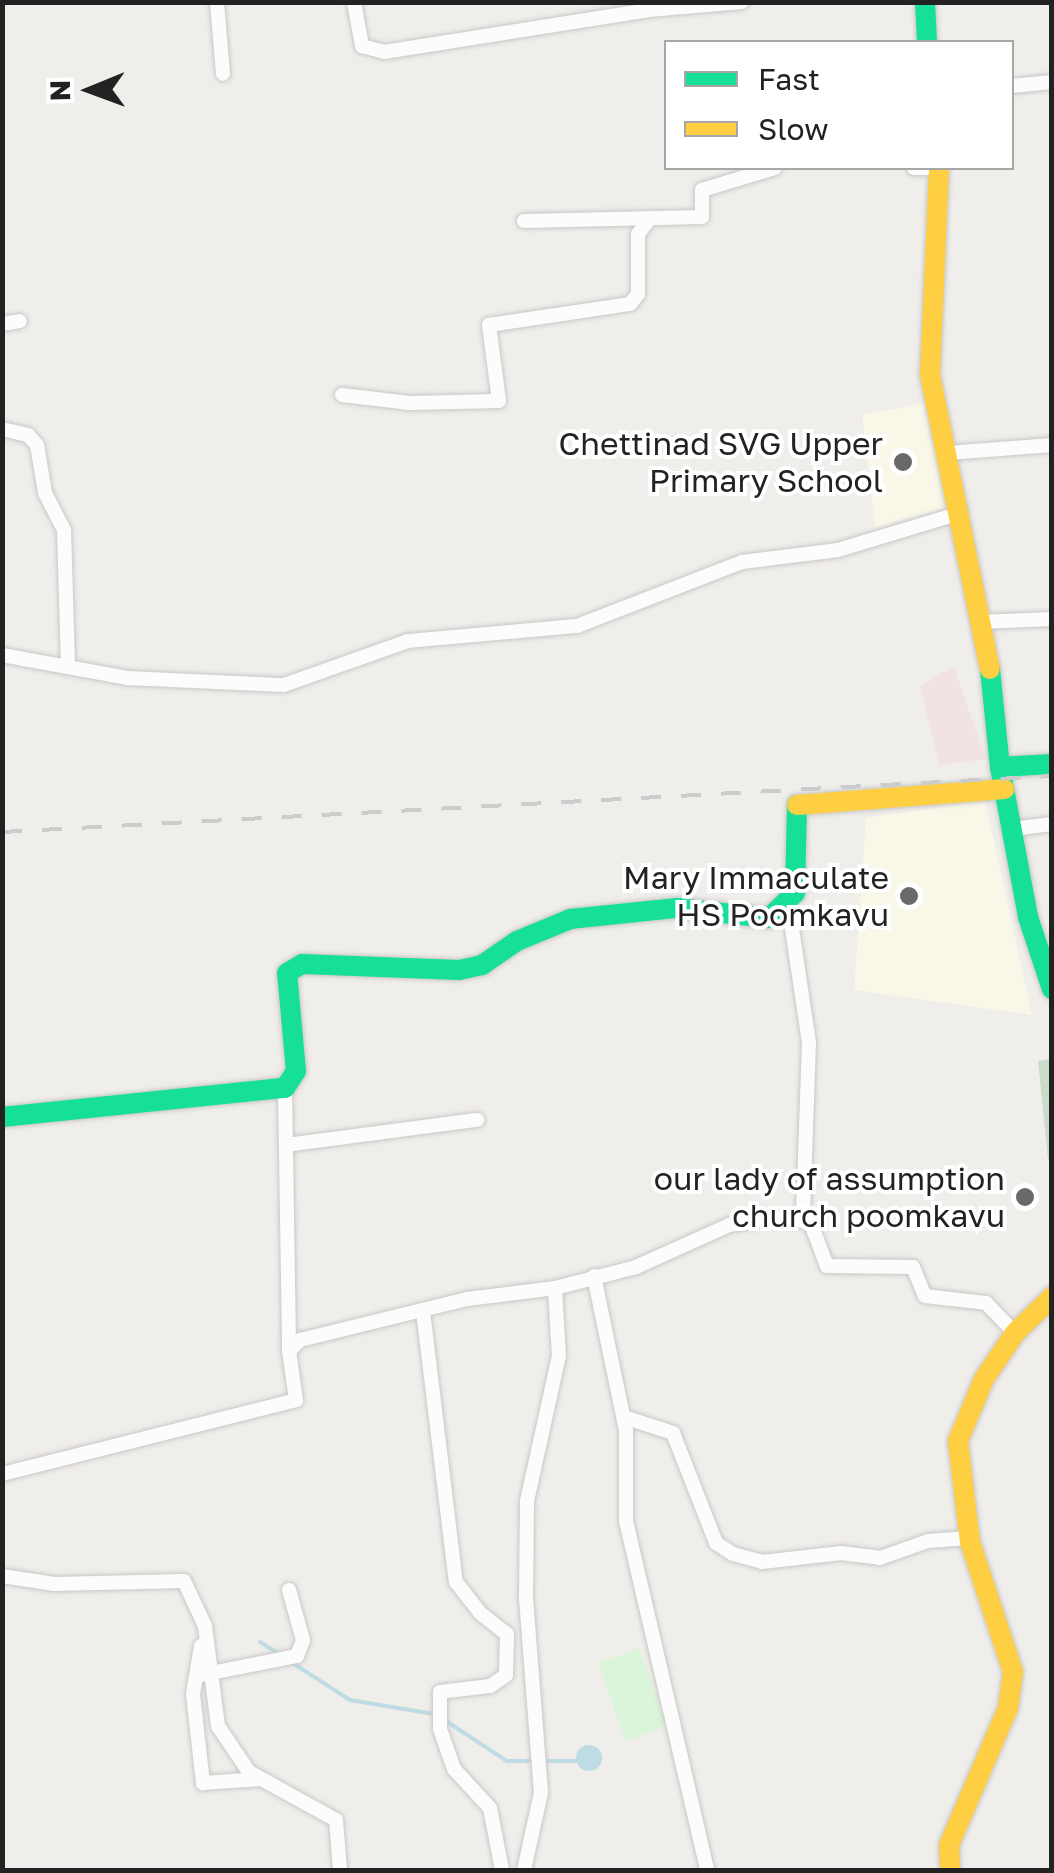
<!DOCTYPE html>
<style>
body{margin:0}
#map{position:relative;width:1054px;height:1873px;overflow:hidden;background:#f0eeeb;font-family:"Golos Text",sans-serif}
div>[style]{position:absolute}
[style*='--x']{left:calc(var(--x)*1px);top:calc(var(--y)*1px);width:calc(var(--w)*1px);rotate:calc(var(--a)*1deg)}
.commercial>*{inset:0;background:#f1e3e1}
.education>*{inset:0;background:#f8f7e8}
.cemetery>*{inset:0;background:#cadbca}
.park>*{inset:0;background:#daf5da;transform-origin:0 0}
.water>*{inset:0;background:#bfdbe3}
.round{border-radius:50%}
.stream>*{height:4px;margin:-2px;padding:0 2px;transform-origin:2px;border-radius:2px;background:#bfdbe3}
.roads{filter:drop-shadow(0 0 2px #c9c8c7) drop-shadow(0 0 2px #c9c8c7)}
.street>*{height:14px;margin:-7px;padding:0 7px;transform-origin:7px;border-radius:7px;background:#fdfcfc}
.fast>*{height:20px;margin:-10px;padding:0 10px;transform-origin:10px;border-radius:10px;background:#16e098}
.slow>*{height:20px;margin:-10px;padding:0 10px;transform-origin:10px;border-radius:10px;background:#ffcf43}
.rail>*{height:4px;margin-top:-2px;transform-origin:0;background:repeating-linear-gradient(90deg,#ccc 0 20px,transparent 0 40px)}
.dots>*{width:28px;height:28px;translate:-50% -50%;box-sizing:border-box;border:5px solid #fff;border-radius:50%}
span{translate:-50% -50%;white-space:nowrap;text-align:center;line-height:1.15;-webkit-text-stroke:8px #fff;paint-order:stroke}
.poi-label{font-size:32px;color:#222}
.right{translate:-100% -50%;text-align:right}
.frame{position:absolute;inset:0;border:5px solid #222;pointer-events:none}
.legend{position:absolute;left:664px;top:40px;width:350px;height:130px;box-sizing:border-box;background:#fff;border:2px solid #a7a7a7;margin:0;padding:12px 18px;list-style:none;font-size:30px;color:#222}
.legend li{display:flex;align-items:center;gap:20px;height:50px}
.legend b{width:50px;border:2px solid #a7a7a7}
.north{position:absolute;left:40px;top:40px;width:100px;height:100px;-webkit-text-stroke:8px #fff;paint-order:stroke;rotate:269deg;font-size:28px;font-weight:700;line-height:40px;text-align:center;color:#222}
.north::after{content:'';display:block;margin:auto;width:35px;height:45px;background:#222;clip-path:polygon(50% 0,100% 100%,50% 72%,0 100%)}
</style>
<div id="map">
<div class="commercial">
<div style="clip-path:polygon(954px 666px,986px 759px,939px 765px,920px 686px)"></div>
</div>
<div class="education">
<div style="clip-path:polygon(930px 402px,947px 508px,875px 527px,862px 415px)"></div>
<div style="clip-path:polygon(985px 801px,1032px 1015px,854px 990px,866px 818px)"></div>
</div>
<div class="cemetery">
<div style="clip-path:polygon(1051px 1059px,1052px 1159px,1048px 1159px,1038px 1061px)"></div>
</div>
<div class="park">
<div style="left:639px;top:1648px;width:83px;height:44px;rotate:70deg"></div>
</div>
<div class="water">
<div class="round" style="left:576px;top:1745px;width:26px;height:26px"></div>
</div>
<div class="stream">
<div style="--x:260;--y:1642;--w:22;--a:32"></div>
<div style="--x:291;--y:1662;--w:70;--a:32.8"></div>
<div style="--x:350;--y:1700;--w:85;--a:9.5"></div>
<div style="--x:446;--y:1721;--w:73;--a:33.3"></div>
<div style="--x:507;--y:1761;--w:28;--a:0"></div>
<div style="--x:545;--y:1761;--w:35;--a:0"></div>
</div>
<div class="roads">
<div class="street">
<div style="--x:217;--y:2;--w:72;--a:85.2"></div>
<div style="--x:354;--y:2;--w:45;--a:79.7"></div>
<div style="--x:362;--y:46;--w:23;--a:15"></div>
<div style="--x:384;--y:52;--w:267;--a:-9"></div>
<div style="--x:648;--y:10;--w:94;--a:-4.9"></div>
<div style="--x:1012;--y:86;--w:40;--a:-5.7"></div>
<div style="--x:914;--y:168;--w:15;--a:0"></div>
<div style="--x:524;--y:221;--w:178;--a:-1.3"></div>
<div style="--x:702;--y:217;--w:27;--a:-90"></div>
<div style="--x:702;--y:190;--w:76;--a:-16.8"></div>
<div style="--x:2;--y:324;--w:18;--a:-9"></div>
<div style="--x:342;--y:395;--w:68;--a:6.7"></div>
<div style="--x:410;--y:403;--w:89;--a:-1.3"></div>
<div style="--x:499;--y:401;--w:77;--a:-97.5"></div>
<div style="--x:489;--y:325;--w:143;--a:-8.5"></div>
<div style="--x:630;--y:304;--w:13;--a:-51"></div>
<div style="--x:638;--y:294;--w:60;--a:-90"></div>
<div style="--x:638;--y:234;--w:20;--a:-53"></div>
<div style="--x:2;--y:429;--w:27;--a:13"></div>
<div style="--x:28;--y:435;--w:13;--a:48"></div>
<div style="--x:37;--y:445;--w:49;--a:80.5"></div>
<div style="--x:45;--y:493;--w:42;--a:62.8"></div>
<div style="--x:64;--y:530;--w:134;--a:88.3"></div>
<div style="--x:948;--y:453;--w:104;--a:-4.4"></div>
<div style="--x:980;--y:622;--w:72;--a:-2.4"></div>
<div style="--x:2;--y:655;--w:127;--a:10.4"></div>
<div style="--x:127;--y:678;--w:157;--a:2.6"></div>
<div style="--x:284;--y:685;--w:132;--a:-19.5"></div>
<div style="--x:408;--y:641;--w:170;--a:-5.1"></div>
<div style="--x:577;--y:626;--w:177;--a:-21.2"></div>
<div style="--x:742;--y:562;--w:97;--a:-7.1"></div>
<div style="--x:838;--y:550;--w:124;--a:-16.8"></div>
<div style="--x:1012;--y:829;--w:40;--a:-7.1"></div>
<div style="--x:782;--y:911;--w:14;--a:51"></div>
<div style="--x:791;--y:922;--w:121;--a:81.5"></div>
<div style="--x:809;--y:1042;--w:176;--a:92"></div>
<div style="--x:285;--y:1088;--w:263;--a:89.1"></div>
<div style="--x:286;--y:1145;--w:193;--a:-7.5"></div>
<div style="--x:594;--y:1276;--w:157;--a:78.3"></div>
<div style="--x:626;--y:1430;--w:91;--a:90"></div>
<div style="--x:626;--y:1521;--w:358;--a:76.9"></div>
<div style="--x:423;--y:1311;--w:273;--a:83.1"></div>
<div style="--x:456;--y:1582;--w:39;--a:52"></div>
<div style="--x:480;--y:1613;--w:34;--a:38"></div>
<div style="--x:507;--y:1634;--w:41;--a:91.4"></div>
<div style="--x:506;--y:1675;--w:19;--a:145"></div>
<div style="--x:490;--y:1686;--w:50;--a:173.2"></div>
<div style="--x:440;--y:1692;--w:37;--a:90"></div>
<div style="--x:440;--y:1729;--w:42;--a:70.7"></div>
<div style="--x:454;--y:1769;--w:53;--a:47.3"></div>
<div style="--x:490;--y:1808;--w:63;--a:79"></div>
<div style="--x:624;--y:1417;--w:52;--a:18.1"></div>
<div style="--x:673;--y:1433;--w:118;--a:68.6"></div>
<div style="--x:716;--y:1543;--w:20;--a:33"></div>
<div style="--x:733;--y:1554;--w:30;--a:15"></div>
<div style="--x:762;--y:1562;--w:80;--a:-6.5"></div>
<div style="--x:841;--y:1553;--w:39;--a:7"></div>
<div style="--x:880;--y:1558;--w:51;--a:-19.5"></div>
<div style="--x:928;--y:1541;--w:41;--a:-4.2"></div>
<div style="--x:2;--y:1474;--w:303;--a:-14.1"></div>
<div style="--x:296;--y:1400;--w:49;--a:-98.1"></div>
<div style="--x:289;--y:1351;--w:16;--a:-45"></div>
<div style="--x:300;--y:1340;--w:172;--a:-13.8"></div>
<div style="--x:467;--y:1299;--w:89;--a:-7.1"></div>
<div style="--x:555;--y:1288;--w:84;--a:-14.5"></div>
<div style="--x:636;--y:1267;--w:102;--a:-24.3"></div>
<div style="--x:729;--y:1225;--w:36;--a:-9"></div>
<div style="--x:765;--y:1219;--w:45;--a:2.5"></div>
<div style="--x:810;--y:1221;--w:48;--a:69.3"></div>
<div style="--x:827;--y:1266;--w:86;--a:0.7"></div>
<div style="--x:913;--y:1267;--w:31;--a:68"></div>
<div style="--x:925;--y:1296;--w:61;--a:6.5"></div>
<div style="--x:986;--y:1303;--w:42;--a:46"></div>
<div style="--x:2;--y:1576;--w:53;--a:8.7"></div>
<div style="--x:54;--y:1584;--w:130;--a:-1.3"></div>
<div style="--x:184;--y:1581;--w:50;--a:65"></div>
<div style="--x:205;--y:1626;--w:101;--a:82.6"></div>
<div style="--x:218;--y:1726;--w:55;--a:56"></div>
<div style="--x:249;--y:1772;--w:99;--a:28.9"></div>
<div style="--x:336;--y:1820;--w:50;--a:85.4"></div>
<div style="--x:201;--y:1646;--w:49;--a:99.5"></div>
<div style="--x:193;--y:1694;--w:90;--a:83.6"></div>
<div style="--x:203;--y:1783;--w:58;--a:-3.9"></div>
<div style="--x:201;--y:1675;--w:98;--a:-11.2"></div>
<div style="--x:297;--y:1656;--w:17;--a:-69"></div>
<div style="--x:303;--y:1640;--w:52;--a:-105.6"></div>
<div style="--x:524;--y:1870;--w:79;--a:-77.6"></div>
<div style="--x:541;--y:1793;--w:195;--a:-94.4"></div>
<div style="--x:526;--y:1599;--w:98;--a:-89.4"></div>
<div style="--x:527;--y:1501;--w:148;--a:-77.6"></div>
<div style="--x:559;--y:1356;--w:68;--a:-93.4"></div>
</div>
<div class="fast">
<div style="--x:925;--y:2;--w:40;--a:87.1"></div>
<div style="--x:990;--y:669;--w:99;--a:84.2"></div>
<div style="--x:1000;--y:767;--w:153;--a:79.4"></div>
<div style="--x:1028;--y:917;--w:76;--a:71.6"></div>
<div style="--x:1000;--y:767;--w:52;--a:-3.3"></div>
<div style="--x:2;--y:1117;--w:284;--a:-5.9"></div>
<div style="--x:285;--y:1088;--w:20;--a:-57"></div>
<div style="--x:296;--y:1071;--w:98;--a:-95.2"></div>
<div style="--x:287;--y:973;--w:17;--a:-31"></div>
<div style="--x:302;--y:964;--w:157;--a:2.2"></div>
<div style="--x:459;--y:970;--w:24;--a:-12"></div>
<div style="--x:482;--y:965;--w:42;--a:-34.4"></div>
<div style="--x:517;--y:941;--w:57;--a:-22.5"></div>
<div style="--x:570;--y:919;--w:108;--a:-5.9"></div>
<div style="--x:677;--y:908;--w:93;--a:6.2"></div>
<div style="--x:769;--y:918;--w:36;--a:-44"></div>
<div style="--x:795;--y:893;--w:88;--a:-88.7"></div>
</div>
<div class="slow">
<div style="--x:939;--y:168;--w:207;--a:92.5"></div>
<div style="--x:930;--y:375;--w:300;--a:78.5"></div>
<div style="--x:797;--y:805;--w:208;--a:-4.4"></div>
<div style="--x:950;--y:1870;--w:25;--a:-92"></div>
<div style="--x:949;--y:1845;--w:149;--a:-66.7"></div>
<div style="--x:1008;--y:1708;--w:36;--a:-82"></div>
<div style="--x:1013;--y:1672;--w:137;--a:-108.3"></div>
<div style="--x:970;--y:1542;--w:102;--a:-96.8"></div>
<div style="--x:958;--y:1441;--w:67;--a:-67.2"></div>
<div style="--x:984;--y:1379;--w:55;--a:-56"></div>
<div style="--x:1015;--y:1333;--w:52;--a:-44.2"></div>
</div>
</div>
<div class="rail">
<div style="--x:2;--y:832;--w:1051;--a:-3.05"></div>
</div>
<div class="dots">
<div style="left:903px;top:462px;background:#6a6968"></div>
<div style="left:909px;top:896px;background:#6a6968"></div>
<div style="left:1025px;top:1197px;background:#6a6968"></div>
</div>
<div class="poi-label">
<span class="right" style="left:883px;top:462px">Chettinad SVG Upper<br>Primary School</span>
<span class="right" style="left:889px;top:896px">Mary Immaculate<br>HS Poomkavu</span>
<span class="right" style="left:1005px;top:1197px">our lady of assumption<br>church poomkavu</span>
</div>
<div class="frame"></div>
<ul class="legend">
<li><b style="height:12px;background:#16e098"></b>Fast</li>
<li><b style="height:12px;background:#ffcf43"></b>Slow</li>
</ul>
<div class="north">N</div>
</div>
